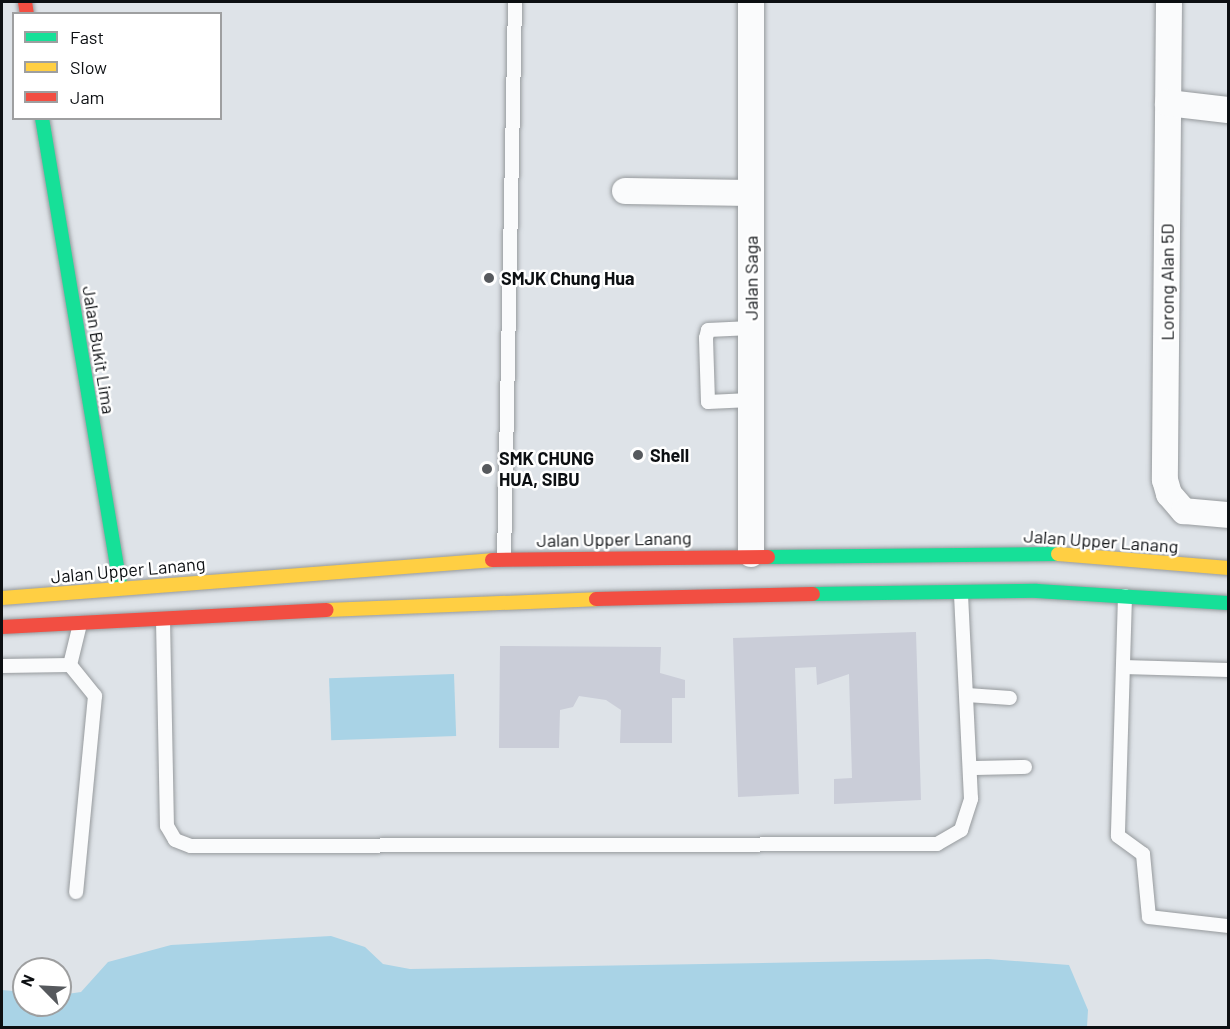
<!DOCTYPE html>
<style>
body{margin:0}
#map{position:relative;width:1230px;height:1029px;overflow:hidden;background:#dee3e8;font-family:Barlow,sans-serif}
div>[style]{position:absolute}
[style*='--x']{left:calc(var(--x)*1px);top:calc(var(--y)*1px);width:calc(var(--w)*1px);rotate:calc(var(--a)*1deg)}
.water>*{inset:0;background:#a9d3e6;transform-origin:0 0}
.building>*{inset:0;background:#cacdd8}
.roads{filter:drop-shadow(0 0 2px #969a9d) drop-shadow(0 0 2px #969a9d)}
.lane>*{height:14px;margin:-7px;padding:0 7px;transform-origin:7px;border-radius:7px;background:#fafbfc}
.street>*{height:26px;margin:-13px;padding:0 13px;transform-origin:13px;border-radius:13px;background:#fafbfc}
.fast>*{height:14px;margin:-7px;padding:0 7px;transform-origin:7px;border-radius:7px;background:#16e098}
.slow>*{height:14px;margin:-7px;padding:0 7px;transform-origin:7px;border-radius:7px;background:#ffcf43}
.jam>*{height:14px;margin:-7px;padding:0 7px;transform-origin:7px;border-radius:7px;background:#f24e42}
.dots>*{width:16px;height:16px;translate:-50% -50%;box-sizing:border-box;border:3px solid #fff;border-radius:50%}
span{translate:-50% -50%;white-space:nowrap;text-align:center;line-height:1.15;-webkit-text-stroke:5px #fff;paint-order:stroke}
.poi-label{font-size:18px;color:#0c0f12;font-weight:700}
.left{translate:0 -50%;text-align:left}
.street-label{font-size:18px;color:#0c0f12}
.frame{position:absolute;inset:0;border:3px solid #0c0f12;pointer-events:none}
.legend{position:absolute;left:12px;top:12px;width:210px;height:108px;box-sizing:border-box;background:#fff;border:2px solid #9e9fa0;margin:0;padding:8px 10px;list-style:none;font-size:18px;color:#0c0f12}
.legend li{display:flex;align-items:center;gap:12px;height:30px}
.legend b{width:30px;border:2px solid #9e9fa0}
.north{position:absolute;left:12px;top:957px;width:60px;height:60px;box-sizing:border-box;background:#fff;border:2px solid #9e9fa0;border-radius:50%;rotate:294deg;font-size:16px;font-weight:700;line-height:24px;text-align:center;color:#0c0f12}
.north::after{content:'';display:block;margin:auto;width:21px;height:27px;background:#56595d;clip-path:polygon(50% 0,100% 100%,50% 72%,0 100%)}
</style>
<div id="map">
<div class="water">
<div style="left:454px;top:674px;width:62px;height:125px;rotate:88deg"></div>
<div style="clip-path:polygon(331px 936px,365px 947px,383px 964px,410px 969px,988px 959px,1069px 965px,1088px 1010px,1087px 1027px,2px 1027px,2px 990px,24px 992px,24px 1005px,60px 1005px,60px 995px,81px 992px,108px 962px,171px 945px)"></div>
</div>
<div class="building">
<div style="clip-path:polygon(916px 632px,921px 800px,834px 804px,834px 779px,852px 778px,849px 674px,817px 685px,816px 667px,795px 668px,799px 794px,738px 797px,733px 638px)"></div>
<div style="clip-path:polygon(500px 646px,661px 647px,660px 673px,685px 680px,685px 698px,672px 698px,672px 743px,620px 743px,621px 710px,606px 700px,579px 696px,573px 707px,560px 710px,559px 748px,499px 748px)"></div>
</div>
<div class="roads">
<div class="lane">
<div style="--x:750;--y:400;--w:42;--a:177.3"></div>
<div style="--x:708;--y:402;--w:64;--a:-91.8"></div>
<div style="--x:706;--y:338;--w:8;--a:-76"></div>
<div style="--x:708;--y:330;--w:43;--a:-2.7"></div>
<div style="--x:504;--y:559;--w:557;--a:-88.87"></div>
<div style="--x:1125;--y:596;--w:240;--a:91.7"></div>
<div style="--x:1118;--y:836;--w:31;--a:36"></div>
<div style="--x:1143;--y:854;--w:63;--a:84.6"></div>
<div style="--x:1149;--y:917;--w:80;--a:6.5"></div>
<div style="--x:163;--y:620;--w:206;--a:88.9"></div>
<div style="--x:167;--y:826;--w:16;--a:60"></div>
<div style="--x:175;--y:840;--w:17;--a:21"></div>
<div style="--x:191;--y:846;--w:746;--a:-0.15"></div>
<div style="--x:937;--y:844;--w:28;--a:-30"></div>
<div style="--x:961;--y:830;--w:33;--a:-72"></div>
<div style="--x:971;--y:799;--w:207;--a:-92.8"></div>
<div style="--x:70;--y:665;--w:42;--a:-76.3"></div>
<div style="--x:2;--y:666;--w:68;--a:-0.8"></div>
<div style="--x:70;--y:665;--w:40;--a:51"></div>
<div style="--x:95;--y:696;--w:197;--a:95.5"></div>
<div style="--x:1123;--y:667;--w:105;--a:1.6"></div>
<div style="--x:967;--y:695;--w:43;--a:4"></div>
<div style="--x:971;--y:768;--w:54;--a:-1.1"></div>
</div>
<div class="street">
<div style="--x:1169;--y:2;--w:478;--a:90.5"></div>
<div style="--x:1165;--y:480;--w:15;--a:74"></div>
<div style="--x:1169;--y:494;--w:23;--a:49"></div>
<div style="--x:1184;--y:511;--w:44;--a:5.2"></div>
<div style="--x:1168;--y:103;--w:60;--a:6.7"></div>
<div style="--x:625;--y:191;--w:126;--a:0.9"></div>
<div style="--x:751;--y:554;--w:552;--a:-90"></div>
</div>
<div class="fast">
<div style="--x:42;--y:118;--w:477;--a:80.5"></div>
<div style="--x:768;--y:557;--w:290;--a:-0.6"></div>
<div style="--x:813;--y:594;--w:224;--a:-0.8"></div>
<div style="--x:1037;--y:591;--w:191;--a:3.6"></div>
</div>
<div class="slow">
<div style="--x:1058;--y:554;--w:171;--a:4.7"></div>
<div style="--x:2;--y:598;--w:491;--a:-4.4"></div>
<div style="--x:327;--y:610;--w:269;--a:-2.3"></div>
</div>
<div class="jam">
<div style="--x:25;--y:2;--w:12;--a:81"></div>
<div style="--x:492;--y:560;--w:276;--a:-0.6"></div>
<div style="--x:596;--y:599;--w:217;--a:-1.3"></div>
<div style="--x:2;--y:627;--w:325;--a:-3"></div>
</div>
</div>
<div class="dots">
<div style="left:489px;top:278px;background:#56595d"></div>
<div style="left:638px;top:455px;background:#56595d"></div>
<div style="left:487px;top:469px;background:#56595d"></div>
</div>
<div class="poi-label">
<span class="left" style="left:501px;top:278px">SMJK Chung Hua</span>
<span class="left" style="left:650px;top:455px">Shell</span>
<span class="left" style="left:499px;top:469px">SMK CHUNG<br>HUA, SIBU</span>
</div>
<div class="street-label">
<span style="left:751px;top:278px;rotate:-90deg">Jalan Saga</span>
<span style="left:1167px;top:282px;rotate:-90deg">Lorong Alan 5D</span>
<span style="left:99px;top:350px;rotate:81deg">Jalan Bukit Lima</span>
<span style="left:614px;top:539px;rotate:-1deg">Jalan Upper Lanang</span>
<span style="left:1101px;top:541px;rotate:4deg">Jalan Upper Lanang</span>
<span style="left:128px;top:570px;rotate:-5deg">Jalan Upper Lanang</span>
</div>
<div class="frame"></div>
<ul class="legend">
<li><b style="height:8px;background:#16e098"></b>Fast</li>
<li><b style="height:8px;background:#ffcf43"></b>Slow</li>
<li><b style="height:8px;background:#f24e42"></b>Jam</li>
</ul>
<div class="north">N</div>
</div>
